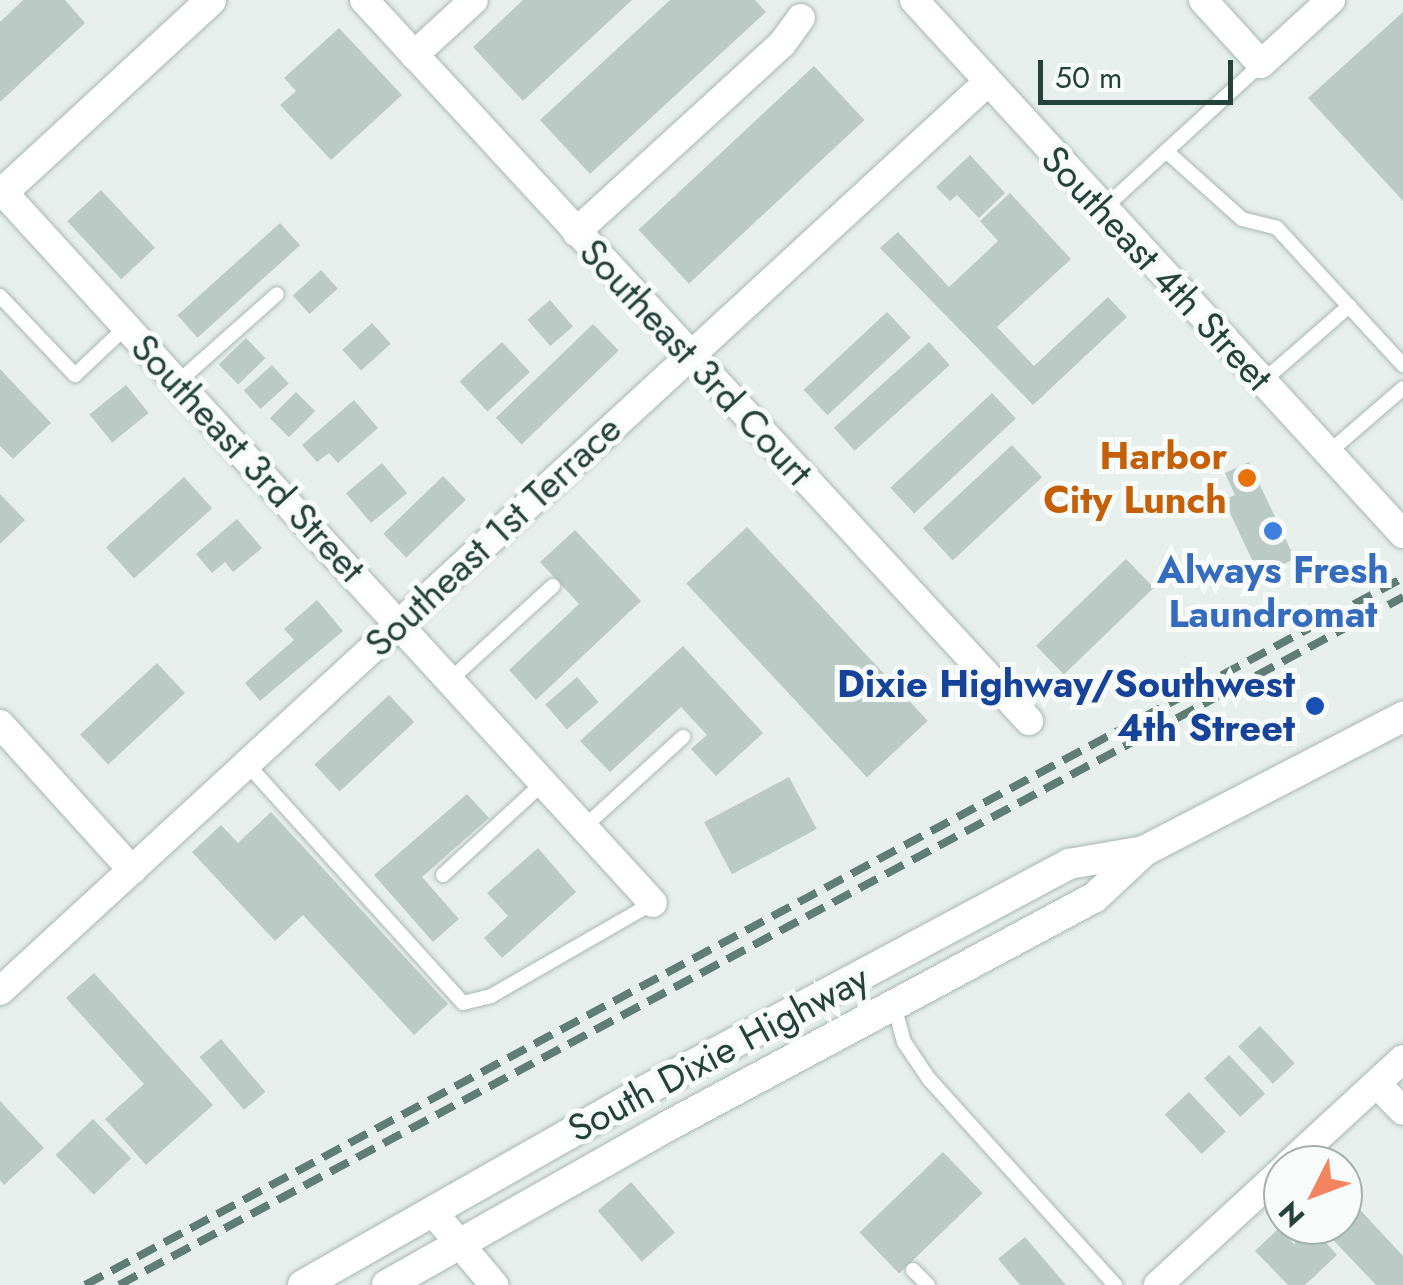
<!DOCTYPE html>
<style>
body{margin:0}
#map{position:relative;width:1403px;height:1285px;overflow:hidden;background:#e6efeb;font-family:Jost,sans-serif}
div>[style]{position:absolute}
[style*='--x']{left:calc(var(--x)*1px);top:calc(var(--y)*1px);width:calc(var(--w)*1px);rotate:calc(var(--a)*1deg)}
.building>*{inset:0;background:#bbcac4;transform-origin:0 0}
.roads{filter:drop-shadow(0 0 2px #a8b8b2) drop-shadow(0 0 2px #a8b8b2)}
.service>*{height:14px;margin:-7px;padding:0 7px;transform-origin:7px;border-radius:7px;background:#fff}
.minor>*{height:28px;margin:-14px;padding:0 14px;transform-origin:14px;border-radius:14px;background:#fff}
.tertiary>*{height:30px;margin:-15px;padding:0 15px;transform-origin:15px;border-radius:15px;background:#fff}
.secondary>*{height:30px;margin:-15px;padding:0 15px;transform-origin:15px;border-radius:15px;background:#fff}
.rail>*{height:8px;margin-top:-4px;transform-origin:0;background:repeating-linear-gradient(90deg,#5f7d75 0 20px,transparent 0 30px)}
.dots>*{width:28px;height:28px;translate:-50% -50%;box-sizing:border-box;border:5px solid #f7fbf9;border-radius:50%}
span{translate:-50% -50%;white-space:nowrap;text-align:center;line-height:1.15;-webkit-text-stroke:10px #f7fbf9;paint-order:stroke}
.street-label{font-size:38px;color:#24423a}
.food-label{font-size:38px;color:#c56008;font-weight:700}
.right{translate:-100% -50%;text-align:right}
.shop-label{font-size:38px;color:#366cbe;font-weight:700}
.transit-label{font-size:38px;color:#164399;font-weight:700}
.north{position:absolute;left:1263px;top:1145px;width:100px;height:100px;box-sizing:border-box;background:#f7fbf9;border:2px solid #a3b1ad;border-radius:50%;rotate:228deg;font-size:28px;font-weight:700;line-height:40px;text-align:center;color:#24423a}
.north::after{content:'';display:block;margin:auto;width:35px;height:45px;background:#f4845f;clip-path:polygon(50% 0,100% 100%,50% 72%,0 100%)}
.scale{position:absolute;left:1038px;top:60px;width:195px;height:45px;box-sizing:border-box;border:5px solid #24423a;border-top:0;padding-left:12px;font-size:30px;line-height:35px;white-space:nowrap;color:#24423a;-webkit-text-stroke:8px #f7fbf9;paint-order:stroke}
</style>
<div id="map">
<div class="building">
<div style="clip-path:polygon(23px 0,65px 0,85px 23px,0 102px,0 22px)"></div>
<div style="clip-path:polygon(523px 0,632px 0,523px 101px,473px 47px)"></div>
<div style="clip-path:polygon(670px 0,755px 0,766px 12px,590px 174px,540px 120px)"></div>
<div style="clip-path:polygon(1403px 12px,1403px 201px,1308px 98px)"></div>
<div style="clip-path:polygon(339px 28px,402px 95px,331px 160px,280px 105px,296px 91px,284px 78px)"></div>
<div style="left:814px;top:66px;width:74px;height:240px;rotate:47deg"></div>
<div style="clip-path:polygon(970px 155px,1005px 193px,979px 218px,957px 195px,950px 201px,936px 187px)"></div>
<div style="left:101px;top:190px;width:79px;height:46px;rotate:47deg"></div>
<div style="clip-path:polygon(1010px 193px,1071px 259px,997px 327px,1034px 366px,1108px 297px,1127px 317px,1033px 405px,880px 248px,898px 232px,949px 287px,998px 241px,980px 221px)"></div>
<div style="left:280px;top:223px;width:30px;height:138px;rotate:48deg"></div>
<div style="left:321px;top:270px;width:25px;height:38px;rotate:48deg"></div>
<div style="left:550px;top:300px;width:35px;height:30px;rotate:49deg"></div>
<div style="left:887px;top:312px;width:35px;height:114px;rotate:47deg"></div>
<div style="left:372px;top:323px;width:28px;height:40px;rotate:48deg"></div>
<div style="left:593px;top:324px;width:37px;height:135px;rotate:46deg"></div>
<div style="left:246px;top:338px;width:28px;height:38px;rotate:46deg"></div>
<div style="left:502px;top:342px;width:41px;height:58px;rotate:47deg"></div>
<div style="left:929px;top:342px;width:31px;height:128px;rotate:48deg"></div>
<div style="left:272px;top:365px;width:25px;height:38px;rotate:48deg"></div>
<div style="clip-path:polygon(0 369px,51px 423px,13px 459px,0 446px)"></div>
<div style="left:126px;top:385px;width:36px;height:47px;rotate:51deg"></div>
<div style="left:296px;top:392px;width:27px;height:37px;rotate:45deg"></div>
<div style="left:992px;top:393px;width:35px;height:139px;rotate:47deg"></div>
<div style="clip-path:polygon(354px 400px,378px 428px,338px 463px,329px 453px,317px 462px,302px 445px)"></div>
<div style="left:1012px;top:445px;width:44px;height:122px;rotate:47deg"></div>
<div style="clip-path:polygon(1249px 462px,1295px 559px,1259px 575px,1224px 500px,1235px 495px,1225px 473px)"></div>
<div style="left:382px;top:463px;width:39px;height:47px;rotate:50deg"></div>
<div style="left:443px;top:476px;width:33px;height:83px;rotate:46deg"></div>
<div style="left:184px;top:477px;width:42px;height:105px;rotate:48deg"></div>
<div style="clip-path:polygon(0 494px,25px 520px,0 544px)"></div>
<div style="clip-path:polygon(237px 519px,262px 548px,233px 572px,225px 562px,212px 573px,196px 554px)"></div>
<div style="left:747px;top:527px;width:265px;height:83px;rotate:47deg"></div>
<div style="clip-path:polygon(575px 530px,641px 601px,536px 700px,509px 670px,579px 604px,540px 562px)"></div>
<div style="left:1126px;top:559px;width:40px;height:125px;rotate:46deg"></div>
<div style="clip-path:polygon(317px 600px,343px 631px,260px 701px,245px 683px,294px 640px,284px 629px)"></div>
<div style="clip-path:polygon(683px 646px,763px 733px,716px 776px,691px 749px,707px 735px,681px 707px,610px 772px,580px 741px)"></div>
<div style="left:157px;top:663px;width:41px;height:105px;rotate:47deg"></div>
<div style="left:577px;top:677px;width:33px;height:42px;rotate:49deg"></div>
<div style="left:389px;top:695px;width:37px;height:102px;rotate:47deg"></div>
<div style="left:789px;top:777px;width:59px;height:96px;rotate:62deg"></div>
<div style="clip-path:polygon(467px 794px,489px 818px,422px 877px,459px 919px,433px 942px,374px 875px)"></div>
<div style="clip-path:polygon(271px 812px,448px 1004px,414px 1035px,303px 915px,275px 941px,192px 852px,221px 825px,238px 843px)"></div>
<div style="clip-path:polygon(538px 848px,576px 892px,502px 958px,484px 938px,508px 916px,487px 893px)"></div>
<div style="clip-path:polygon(94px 973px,213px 1105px,146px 1165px,105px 1119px,144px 1084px,66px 998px)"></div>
<div style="left:1260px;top:1026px;width:51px;height:30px;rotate:47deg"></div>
<div style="left:221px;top:1039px;width:69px;height:28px;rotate:50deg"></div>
<div style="left:1229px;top:1055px;width:53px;height:34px;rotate:47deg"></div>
<div style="left:1189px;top:1092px;width:54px;height:33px;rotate:47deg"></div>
<div style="clip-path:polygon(0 1101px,44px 1148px,4px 1185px,0 1180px)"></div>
<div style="left:93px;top:1119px;width:55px;height:52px;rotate:46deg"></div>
<div style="left:943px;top:1152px;width:57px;height:116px;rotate:46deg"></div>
<div style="left:631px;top:1182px;width:67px;height:44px;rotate:49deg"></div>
<div style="clip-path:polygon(1350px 1199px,1403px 1256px,1403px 1285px,1376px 1285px,1319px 1225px,1343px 1225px,1343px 1206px)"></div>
<div style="clip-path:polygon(1312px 1227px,1337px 1255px,1305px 1285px,1288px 1285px,1255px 1251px,1279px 1228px,1294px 1244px)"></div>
<div style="clip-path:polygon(1025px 1237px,1066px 1285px,1020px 1285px,998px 1259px)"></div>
</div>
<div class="roads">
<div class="service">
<div style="--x:1166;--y:151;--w:102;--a:41.8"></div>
<div style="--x:1242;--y:219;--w:36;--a:14"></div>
<div style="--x:1277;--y:228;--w:186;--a:47.4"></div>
<div style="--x:1103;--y:209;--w:214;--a:-42.5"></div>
<div style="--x:0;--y:296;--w:109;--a:46.5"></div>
<div style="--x:75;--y:375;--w:71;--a:-43.3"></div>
<div style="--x:178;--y:382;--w:132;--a:-41.6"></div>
<div style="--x:1262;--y:382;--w:116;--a:-41.1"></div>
<div style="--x:1328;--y:453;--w:99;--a:-40.9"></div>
<div style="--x:451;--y:679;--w:138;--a:-42.4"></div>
<div style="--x:247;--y:764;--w:322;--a:47.9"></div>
<div style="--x:463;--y:1003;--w:29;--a:-14"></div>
<div style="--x:491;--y:996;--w:187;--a:-29.9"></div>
<div style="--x:584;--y:827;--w:134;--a:-42.3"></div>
<div style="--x:443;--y:875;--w:137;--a:-42.6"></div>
<div style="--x:894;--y:1005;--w:38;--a:75"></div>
<div style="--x:904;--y:1042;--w:45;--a:56"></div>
<div style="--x:929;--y:1079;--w:278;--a:47.9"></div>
<div style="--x:913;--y:1270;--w:21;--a:45"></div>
</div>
<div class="minor">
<div style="--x:364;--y:0;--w:981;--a:47.31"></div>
<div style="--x:914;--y:0;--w:724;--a:47.52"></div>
<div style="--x:1203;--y:0;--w:86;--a:47.8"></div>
<div style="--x:1261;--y:64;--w:95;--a:-42.4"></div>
<div style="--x:414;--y:55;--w:81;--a:-42.5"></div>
<div style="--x:3;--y:192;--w:963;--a:47.57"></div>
<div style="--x:576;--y:232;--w:279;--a:-42.4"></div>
<div style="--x:782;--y:44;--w:32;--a:-54"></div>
<div style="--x:0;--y:724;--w:197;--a:47.9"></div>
<div style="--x:0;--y:991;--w:1343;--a:-42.62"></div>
<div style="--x:1377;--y:1084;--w:37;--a:46"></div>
<div style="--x:1288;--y:1165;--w:156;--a:-42.7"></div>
<div style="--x:432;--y:1211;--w:97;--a:50"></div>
<div style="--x:1158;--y:1285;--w:170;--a:-42.6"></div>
</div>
<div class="tertiary">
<div style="--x:0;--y:195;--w:287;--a:-42.7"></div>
</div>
<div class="secondary">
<div style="--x:303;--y:1285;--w:395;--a:-29.6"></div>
<div style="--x:646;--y:1090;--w:480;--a:-28.1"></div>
<div style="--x:1069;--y:864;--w:76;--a:-9.8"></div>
<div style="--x:387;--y:1285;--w:323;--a:-29.5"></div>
<div style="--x:668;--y:1126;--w:483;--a:-28.2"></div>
<div style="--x:1094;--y:898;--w:69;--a:-43.2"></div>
<div style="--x:1144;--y:851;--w:292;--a:-27.4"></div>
</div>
</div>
<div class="rail">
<div style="--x:85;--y:1285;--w:1496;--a:-28.21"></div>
<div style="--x:119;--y:1285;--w:1457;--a:-28.18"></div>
</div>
<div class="dots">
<div style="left:1247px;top:478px;background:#e8710a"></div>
<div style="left:1273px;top:531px;background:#3f7fe0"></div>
<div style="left:1315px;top:706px;background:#1a4fb4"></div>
</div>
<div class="street-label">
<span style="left:1157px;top:268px;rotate:47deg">Southeast 4th Street</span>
<span style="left:696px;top:362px;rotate:47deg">Southeast 3rd Court</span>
<span style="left:248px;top:458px;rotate:47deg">Southeast 3rd Street</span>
<span style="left:493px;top:536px;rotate:-43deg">Southeast 1st Terrace</span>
<span style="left:718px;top:1053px;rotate:-28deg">South Dixie Highway</span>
</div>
<div class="food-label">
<span class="right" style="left:1227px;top:478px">Harbor<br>City Lunch</span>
</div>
<div class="shop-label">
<span style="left:1273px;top:592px">Always Fresh<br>Laundromat</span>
</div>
<div class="transit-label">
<span class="right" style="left:1295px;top:706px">Dixie Highway/Southwest<br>4th Street</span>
</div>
<div class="north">N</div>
<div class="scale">50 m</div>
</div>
